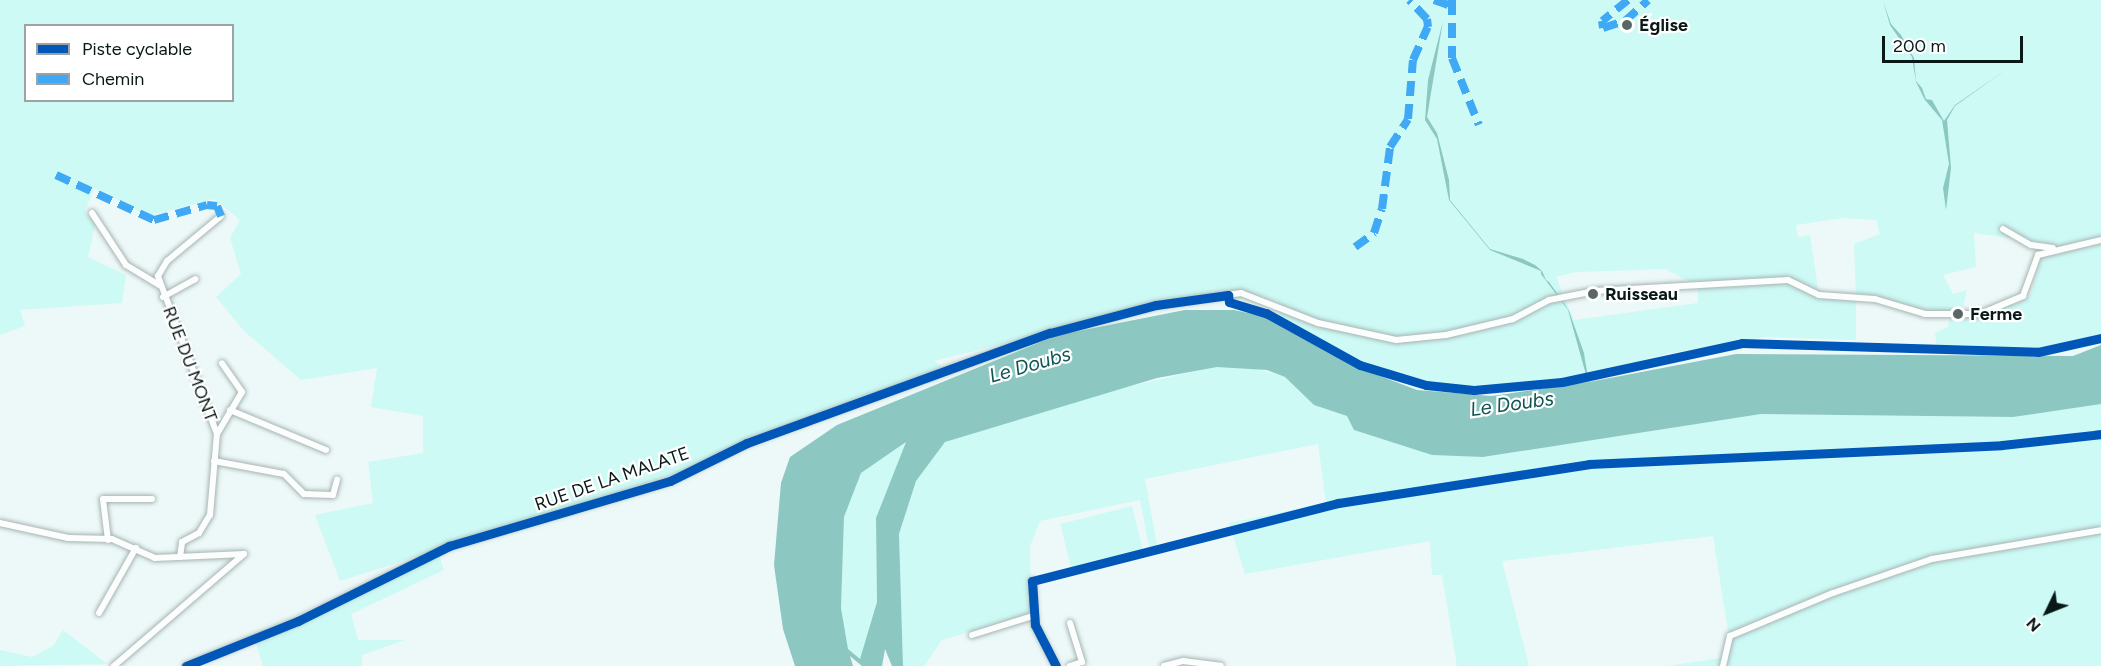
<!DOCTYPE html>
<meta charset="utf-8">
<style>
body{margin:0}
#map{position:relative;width:2101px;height:666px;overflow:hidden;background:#ecf9f8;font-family:Figtree,sans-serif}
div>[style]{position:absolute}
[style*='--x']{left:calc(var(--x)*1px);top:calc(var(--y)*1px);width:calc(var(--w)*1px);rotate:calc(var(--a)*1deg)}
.green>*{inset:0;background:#cdfaf5;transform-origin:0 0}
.water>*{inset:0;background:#8cc7c1}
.roads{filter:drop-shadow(0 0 2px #a7b4b3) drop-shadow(0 0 2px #a7b4b3)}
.minor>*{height:6px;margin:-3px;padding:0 3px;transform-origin:3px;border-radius:3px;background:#fcfefe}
.quiet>*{height:8px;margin-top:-4px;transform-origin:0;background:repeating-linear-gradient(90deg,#3fa9f5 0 15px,transparent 0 23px)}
.cycleway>*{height:9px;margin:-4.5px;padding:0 4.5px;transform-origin:4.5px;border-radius:4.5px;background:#0057b8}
.dots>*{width:16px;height:16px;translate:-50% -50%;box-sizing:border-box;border:3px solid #fff;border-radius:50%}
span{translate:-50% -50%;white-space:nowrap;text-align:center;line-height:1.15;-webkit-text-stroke:4.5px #fff;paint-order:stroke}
.poi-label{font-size:18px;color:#091917;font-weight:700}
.left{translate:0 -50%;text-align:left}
.street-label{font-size:18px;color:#091917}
.water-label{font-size:20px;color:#10544f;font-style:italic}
.legend{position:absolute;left:24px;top:24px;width:210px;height:78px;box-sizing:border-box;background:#fff;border:2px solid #9da3a2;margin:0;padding:8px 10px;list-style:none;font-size:18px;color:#091917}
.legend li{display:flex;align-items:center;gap:12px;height:30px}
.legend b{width:30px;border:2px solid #9da3a2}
.north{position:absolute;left:2017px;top:582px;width:60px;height:60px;-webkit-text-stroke:4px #fff;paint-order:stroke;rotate:227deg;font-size:16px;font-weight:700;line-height:24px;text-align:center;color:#091917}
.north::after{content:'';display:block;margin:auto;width:21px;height:27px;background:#091917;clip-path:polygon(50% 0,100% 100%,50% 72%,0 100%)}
.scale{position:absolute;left:1882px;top:36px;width:141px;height:27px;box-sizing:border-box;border:3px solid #091917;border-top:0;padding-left:8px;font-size:18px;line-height:21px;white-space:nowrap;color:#091917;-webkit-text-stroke:4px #fff;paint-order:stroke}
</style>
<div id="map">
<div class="green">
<div style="clip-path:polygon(evenodd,0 0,2101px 0,2101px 334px,2035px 349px,1937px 349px,1935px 333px,1948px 327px,1950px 315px,1856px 297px,1856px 340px,1765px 337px,1667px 354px,1562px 382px,1461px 390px,1426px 386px,1361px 364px,1280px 318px,1277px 301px,1248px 293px,1236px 300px,1159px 305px,934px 361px,946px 369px,723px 451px,680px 472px,340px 581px,315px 515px,373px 503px,368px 462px,423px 453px,423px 416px,371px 407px,377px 368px,301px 380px,244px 331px,216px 297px,241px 274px,230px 238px,240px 220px,214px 199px,148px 216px,94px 188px,85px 211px,95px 225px,88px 257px,126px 275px,122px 303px,20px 310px,25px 326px,0 335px,0 0,26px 26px,232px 26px,232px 100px,26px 100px,26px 26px,0 0,1843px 218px,1876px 220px,1880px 234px,1854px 244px,1856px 296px,1819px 295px,1810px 235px,1798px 237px,1796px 225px,1843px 218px,0 0,1974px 233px,2052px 244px,2055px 252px,2041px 258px,2031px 294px,2016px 304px,1961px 316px,1967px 290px,1953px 294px,1943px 275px,1976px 267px,1974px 233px,0 0,1665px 269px,1698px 286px,1698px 303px,1574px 320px,1556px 277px,1576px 272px,1665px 269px)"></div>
<div style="clip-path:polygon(1246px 366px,1285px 377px,1314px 405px,1347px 416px,1354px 430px,1432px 455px,1483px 457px,1761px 414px,2013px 417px,2101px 404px,2101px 666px,1667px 666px,1721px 658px,1728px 631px,1713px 536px,1502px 561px,1529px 666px,1457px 666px,1442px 575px,1432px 575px,1430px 541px,1245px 574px,1229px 523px,1326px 503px,1318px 444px,1145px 479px,1158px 550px,1150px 552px,1140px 500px,1040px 521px,1030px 546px,1031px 613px,942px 640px,924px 666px,903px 666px,899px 534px,916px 481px,932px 453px,945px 442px,1083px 397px,1214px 367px)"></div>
<div style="clip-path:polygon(906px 442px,876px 518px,877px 602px,860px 659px,848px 649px,841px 608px,844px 517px,861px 473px)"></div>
<div style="left:1132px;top:506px;width:46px;height:74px;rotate:76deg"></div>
<div style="clip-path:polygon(439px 555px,444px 570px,351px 614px,358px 640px,405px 640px,362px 655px,362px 666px,263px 666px,255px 641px)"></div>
<div style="clip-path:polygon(63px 630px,107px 664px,0 666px,0 650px,32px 657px,53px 646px)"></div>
</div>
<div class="water">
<div style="clip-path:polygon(1883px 1px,1891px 24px,1901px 35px,1914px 58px,1916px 81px,1922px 88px,1926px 99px,1932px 100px,1944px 121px,1955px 105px,2007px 69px,1955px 106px,1947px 120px,1951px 168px,1946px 210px,1943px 188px,1949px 164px,1942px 120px,1925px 100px,1916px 82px,1912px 57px,1890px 25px)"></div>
<div style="clip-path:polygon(evenodd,1443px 21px,1427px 117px,1437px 133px,1449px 180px,1450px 200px,1490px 249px,1523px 259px,1535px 265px,1542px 271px,1546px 280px,1549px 282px,1564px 303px,1569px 311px,1584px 353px,1585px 360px,1589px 382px,1736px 354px,2073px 356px,2101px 345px,2101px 404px,2013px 417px,1761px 414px,1483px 457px,1432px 455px,1354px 430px,1347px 416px,1314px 405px,1285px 377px,1267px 370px,1217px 367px,1157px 378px,945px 442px,916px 481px,899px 534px,903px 666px,892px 666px,885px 649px,882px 666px,862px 666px,850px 656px,853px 666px,795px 666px,783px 629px,774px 565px,781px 483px,790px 457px,837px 425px,1058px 335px,1185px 310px,1234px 310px,1266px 317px,1354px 366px,1417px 390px,1492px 396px,1588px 382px,1568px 310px,1541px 274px,1541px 271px,1490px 250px,1449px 200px,1437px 139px,1425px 120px,1428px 80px,1443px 21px,906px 442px,876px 518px,877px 602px,860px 659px,848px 649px,841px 608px,844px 517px,861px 473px,906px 442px)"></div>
</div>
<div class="roads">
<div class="minor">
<div style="--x:92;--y:213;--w:62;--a:56.8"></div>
<div style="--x:126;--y:265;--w:39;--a:31"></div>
<div style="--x:2003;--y:229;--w:32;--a:30"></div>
<div style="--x:2031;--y:245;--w:22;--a:8"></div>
<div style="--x:163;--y:297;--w:37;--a:-29"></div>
<div style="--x:230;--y:410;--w:104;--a:22.6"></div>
<div style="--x:217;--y:434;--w:49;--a:-59.2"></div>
<div style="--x:242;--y:392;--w:35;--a:-125"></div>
<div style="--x:214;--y:461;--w:71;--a:10.5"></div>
<div style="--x:284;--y:474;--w:28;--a:45"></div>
<div style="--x:304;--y:494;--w:29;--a:2"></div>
<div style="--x:333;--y:495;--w:16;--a:-75"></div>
<div style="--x:0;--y:523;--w:70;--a:12.4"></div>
<div style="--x:68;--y:538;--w:44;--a:1.3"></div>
<div style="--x:112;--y:539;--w:47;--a:23.8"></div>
<div style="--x:155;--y:558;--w:89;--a:-2.6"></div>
<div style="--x:244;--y:554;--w:172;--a:139.3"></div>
<div style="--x:108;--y:540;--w:41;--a:-97"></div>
<div style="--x:103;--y:499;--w:49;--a:0"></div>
<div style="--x:180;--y:557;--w:15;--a:-82"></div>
<div style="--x:182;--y:542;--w:19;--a:-28"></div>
<div style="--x:199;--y:533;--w:21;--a:-59"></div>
<div style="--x:210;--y:515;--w:81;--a:-85.1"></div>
<div style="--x:217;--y:434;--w:169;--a:-110.5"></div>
<div style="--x:158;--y:276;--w:17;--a:-59"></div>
<div style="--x:167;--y:261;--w:70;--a:-39.8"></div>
<div style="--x:1032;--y:581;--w:44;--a:86.1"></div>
<div style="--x:1035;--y:625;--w:46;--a:62.9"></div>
<div style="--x:99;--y:613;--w:75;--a:-60.4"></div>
<div style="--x:1070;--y:623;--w:41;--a:72.9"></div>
<div style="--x:1082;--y:662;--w:13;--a:162"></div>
<div style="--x:972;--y:635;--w:64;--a:-17.3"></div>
<div style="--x:186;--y:666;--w:121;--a:-21.9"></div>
<div style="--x:298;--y:621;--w:169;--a:-26.4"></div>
<div style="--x:449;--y:546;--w:230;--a:-16.4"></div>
<div style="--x:670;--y:481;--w:86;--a:-26.3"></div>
<div style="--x:747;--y:443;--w:322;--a:-20"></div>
<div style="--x:1050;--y:333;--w:110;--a:-14.8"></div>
<div style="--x:1156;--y:305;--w:86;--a:-8"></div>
<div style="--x:1241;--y:293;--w:83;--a:21.3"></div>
<div style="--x:1318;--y:323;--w:80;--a:12.3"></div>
<div style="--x:1396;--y:340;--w:50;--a:-5.7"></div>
<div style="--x:1446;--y:335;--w:69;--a:-13.4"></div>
<div style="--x:1513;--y:319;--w:41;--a:-27.8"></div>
<div style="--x:1549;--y:300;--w:47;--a:-11.1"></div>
<div style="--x:1595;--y:291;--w:193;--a:-3.3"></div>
<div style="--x:1788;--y:280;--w:34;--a:26"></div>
<div style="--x:1819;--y:295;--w:56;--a:4.1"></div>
<div style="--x:1875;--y:299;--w:52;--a:16.7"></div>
<div style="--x:1925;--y:314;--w:55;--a:0"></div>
<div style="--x:1980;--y:314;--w:47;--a:-22.7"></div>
<div style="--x:2023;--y:296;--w:44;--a:-69.9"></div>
<div style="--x:2038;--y:255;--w:65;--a:-13.4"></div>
<div style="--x:1164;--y:666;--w:20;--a:-15"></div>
<div style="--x:1183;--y:661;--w:38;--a:7"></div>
<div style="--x:1723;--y:666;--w:31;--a:-77"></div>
<div style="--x:1730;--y:636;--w:112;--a:-22.7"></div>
<div style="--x:1833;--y:593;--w:105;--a:-19"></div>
<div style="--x:1932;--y:559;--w:171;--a:-9.7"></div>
</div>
</div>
<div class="quiet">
<div style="--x:1434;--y:0;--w:18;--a:19"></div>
<div style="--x:1452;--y:0;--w:58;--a:90"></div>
<div style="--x:1452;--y:58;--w:72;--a:68.1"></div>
<div style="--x:1628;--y:0;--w:33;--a:141"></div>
<div style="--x:1602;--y:21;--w:7;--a:82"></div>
<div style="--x:1603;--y:28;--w:23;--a:-18"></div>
<div style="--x:1625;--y:21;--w:31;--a:-42"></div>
<div style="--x:56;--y:175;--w:108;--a:24.7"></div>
<div style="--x:154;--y:220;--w:55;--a:-15.8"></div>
<div style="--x:207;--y:205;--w:10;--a:6"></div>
<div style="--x:217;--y:206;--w:11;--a:68"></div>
<div style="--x:1355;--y:247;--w:24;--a:-36"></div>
<div style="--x:1374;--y:233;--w:25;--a:-72"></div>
<div style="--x:1382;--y:209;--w:63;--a:-82.6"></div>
<div style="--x:1390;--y:147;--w:33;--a:-57"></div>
<div style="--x:1408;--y:119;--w:59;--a:-85.2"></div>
<div style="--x:1413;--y:60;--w:36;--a:-66"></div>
<div style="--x:1428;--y:27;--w:8;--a:-97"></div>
<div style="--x:1427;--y:19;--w:26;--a:-133"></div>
</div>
<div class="cycleway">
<div style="--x:186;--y:666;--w:121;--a:-21.9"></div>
<div style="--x:298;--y:621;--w:169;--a:-26.4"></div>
<div style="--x:449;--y:546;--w:230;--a:-16.4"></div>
<div style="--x:670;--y:481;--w:86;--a:-26.3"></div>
<div style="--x:747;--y:443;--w:322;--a:-20"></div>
<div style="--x:1050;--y:333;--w:110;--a:-14.8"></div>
<div style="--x:1156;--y:305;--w:73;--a:-7.9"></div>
<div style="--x:1228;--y:295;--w:7;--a:82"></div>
<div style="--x:1229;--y:302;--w:39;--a:17"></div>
<div style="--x:1266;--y:313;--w:107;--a:29"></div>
<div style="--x:1360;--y:365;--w:69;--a:16.9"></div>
<div style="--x:1426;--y:385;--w:48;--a:5.9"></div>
<div style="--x:1474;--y:390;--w:88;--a:-5.2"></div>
<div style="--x:1562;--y:382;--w:184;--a:-12.2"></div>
<div style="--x:1742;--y:343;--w:296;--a:1.7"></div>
<div style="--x:2038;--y:352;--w:65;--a:-12.5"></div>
<div style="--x:1056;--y:666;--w:46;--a:-117.1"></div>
<div style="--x:1035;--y:625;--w:44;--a:-93.9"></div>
<div style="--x:1032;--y:581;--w:316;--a:-14.3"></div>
<div style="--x:1338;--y:503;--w:254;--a:-8.8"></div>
<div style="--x:1589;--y:464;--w:413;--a:-2.6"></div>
<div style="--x:2002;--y:445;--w:100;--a:-6.3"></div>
</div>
<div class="dots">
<div style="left:1627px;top:25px;background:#586766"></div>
<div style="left:1593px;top:294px;background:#586766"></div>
<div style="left:1958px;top:314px;background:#586766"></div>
</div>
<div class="poi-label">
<span class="left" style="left:1639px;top:25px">Église</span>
<span class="left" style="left:1605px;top:294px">Ruisseau</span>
<span class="left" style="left:1970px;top:314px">Ferme</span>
</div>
<div class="street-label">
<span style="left:190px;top:364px;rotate:69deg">RUE DU MONT</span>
<span style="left:612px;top:479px;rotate:-19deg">RUE DE LA MALATE</span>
</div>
<div class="water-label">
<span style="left:1030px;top:365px;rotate:-16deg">Le Doubs</span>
<span style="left:1512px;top:404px;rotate:-8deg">Le Doubs</span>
</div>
<ul class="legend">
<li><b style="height:8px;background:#0057b8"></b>Piste cyclable</li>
<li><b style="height:8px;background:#3fa9f5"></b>Chemin</li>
</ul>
<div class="north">N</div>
<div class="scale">200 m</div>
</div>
